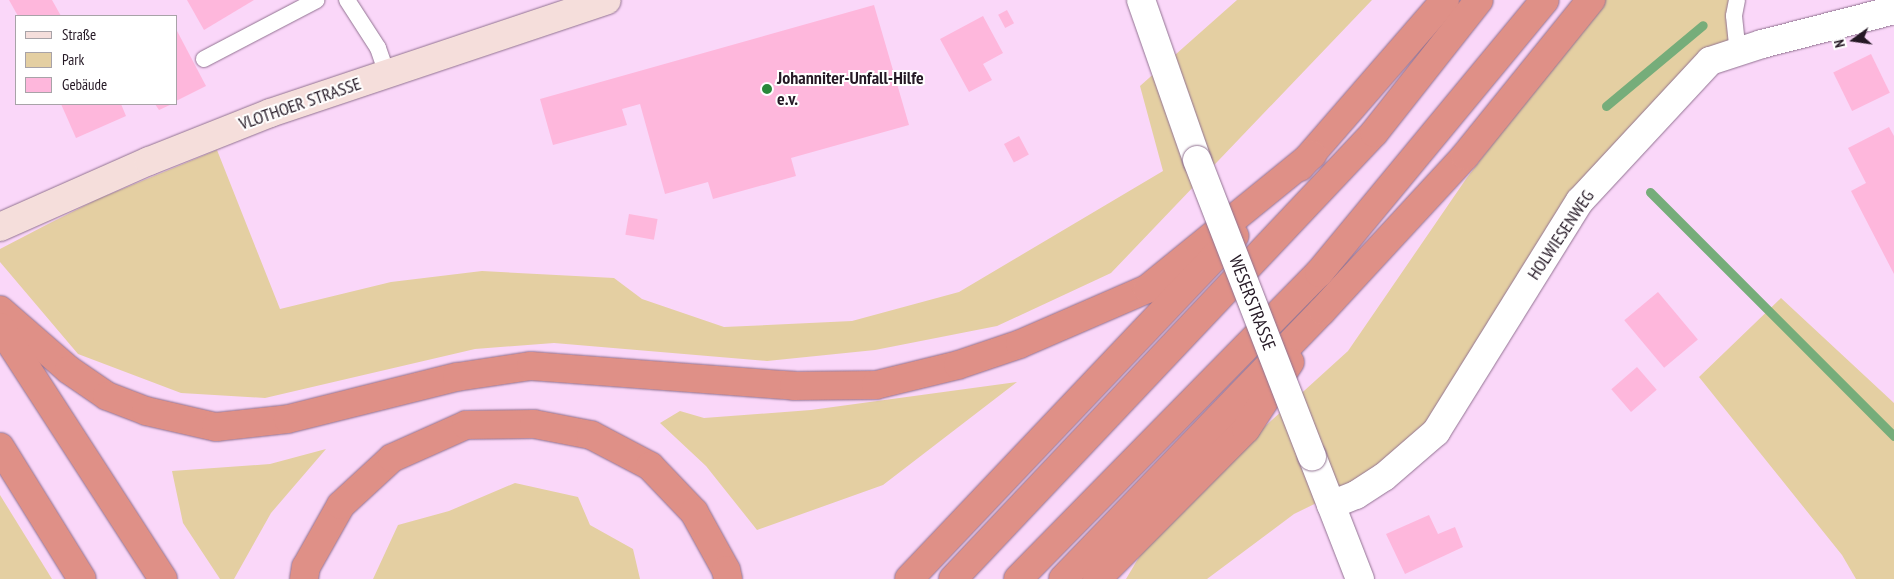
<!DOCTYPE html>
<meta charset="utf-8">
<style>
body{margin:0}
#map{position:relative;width:1894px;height:579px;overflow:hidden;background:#fad7f9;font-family:"PT Sans Narrow",sans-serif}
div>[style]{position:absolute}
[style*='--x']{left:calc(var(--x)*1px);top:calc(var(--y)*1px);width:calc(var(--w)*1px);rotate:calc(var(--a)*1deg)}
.green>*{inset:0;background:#e4cfa2}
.stream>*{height:9px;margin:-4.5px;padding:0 4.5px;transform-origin:4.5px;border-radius:4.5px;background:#76ad7a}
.building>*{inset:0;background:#feb7dc;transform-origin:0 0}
.roads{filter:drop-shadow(0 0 1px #917291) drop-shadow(0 0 1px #917291)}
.service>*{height:16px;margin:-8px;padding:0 8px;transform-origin:8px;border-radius:8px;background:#fff}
.minor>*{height:28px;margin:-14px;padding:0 14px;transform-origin:14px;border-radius:14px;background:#fff}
.tertiary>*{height:28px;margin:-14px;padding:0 14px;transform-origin:14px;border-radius:14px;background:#fff}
.secondary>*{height:28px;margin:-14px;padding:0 14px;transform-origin:14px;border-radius:14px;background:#f5dedb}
.motorway>*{height:28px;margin:-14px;padding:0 14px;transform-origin:14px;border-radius:14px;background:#df9087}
.bridges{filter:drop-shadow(0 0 1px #917291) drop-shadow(0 0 1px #917291)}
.tertiary-bridge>*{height:28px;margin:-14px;padding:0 14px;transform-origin:14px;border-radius:14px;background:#fff}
.dots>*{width:14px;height:14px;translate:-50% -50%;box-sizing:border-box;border:2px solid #fff;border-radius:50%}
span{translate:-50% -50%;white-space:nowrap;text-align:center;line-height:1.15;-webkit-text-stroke:4px #fff;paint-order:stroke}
.poi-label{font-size:18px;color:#251925;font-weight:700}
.left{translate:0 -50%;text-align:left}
.street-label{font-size:18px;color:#251925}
.legend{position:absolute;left:15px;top:15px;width:162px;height:90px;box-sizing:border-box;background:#fff;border:1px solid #a8a3a8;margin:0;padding:6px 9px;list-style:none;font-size:15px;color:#251925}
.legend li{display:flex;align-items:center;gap:10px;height:25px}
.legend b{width:25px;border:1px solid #a8a3a8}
.north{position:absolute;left:1829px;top:15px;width:50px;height:50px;-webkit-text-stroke:4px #fff;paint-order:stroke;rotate:256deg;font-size:14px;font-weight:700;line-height:20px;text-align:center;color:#251925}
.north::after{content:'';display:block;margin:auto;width:18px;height:22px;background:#251925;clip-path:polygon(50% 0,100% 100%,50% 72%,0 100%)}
</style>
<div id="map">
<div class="green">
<div style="clip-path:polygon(1237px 0,1372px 0,1111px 273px,997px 326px,875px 350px,767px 361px,554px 343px,475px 349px,265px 398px,181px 393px,78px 354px,0 262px,0 249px,48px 224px,98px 199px,217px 150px,280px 309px,391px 282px,482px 271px,614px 278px,642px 299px,724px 327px,852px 321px,959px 292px,1163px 171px,1140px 86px)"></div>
<div style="clip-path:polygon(1601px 0,1730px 0,1729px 44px,1630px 137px,1434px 415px,1384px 470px,1294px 514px,1207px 579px,1126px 579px,1148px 542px,1252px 438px,1348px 351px,1466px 179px)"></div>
<div style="clip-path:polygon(1781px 298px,1894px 403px,1894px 579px,1856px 579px,1842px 555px,1699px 377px)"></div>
<div style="clip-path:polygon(1017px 382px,883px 485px,757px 530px,706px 466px,660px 423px,680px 411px,704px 418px,811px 410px)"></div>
<div style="clip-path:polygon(326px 449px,271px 513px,234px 579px,220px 579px,183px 523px,172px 471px,270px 464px)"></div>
<div style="clip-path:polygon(515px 483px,578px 497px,590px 525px,633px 549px,640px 579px,373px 579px,398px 525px,449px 511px)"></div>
<div style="clip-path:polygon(0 495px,52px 579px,0 579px)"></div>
</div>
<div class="stream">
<div style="--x:1606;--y:106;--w:126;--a:-39.9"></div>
<div style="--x:1650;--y:192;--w:345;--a:45"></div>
</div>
<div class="building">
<div style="clip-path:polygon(9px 0,52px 0,61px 16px,18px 16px)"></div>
<div style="clip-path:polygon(187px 0,254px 0,204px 30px)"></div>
<div style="clip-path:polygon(874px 5px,909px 125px,791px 158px,796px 176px,713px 199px,708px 182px,665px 194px,640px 104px,622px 109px,627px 125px,553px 145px,540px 99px)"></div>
<div style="left:1007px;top:10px;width:15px;height:10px;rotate:62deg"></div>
<div style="clip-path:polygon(983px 16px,1003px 53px,983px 64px,992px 80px,969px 92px,940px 39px)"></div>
<div style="clip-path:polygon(176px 29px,206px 86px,176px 101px)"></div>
<div style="left:1871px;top:54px;width:43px;height:42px;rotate:64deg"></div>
<div style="clip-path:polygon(61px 104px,121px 104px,126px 116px,76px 138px)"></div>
<div style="clip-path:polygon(155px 104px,172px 104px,159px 110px)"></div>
<div style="clip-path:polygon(1889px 127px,1894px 136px,1894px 274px,1851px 191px,1866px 183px,1848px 148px)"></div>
<div style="left:1019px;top:136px;width:21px;height:17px;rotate:62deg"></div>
<div style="left:629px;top:214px;width:29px;height:21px;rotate:10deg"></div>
<div style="left:1658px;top:292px;width:62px;height:44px;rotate:50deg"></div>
<div style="left:1637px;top:367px;width:30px;height:34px;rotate:49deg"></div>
<div style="clip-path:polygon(1429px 515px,1438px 534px,1455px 527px,1463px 547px,1405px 574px,1386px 534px)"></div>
</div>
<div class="roads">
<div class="service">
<div style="--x:347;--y:0;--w:57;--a:57.1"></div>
<div style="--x:378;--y:48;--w:28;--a:71"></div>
<div style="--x:1737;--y:0;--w:16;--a:101"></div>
<div style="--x:1734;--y:16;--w:36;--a:84"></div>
<div style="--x:204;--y:59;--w:127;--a:-27.6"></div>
</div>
<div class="minor">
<div style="--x:1331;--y:505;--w:27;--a:-22"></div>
<div style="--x:1356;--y:495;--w:33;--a:-33"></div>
<div style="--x:1384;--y:477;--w:69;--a:-40.9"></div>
<div style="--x:1436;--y:432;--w:272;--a:-58.1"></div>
<div style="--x:1580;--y:201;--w:191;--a:-47.1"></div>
<div style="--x:1710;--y:61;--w:55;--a:-18.1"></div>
<div style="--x:1762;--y:44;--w:136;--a:-14.4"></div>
</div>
<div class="tertiary">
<div style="--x:1141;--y:0;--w:170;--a:70.7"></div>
<div style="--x:1312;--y:456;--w:132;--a:68.7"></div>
</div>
<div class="secondary">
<div style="--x:0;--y:227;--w:163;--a:-23.9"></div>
<div style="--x:149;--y:161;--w:130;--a:-21.6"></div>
<div style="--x:270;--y:113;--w:355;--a:-18.5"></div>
</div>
<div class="motorway">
<div style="--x:1300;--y:167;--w:221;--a:-49"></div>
<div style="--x:0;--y:310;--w:91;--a:41"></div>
<div style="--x:69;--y:370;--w:46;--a:34.4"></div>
<div style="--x:107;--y:396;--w:42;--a:21"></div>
<div style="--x:146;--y:411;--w:72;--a:12.9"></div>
<div style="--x:216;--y:427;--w:72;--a:-6.3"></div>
<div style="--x:288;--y:419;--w:174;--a:-14"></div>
<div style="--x:457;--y:377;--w:75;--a:-8.5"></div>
<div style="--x:531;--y:366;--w:264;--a:4.3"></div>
<div style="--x:794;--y:386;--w:82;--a:-0.7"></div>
<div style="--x:876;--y:385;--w:84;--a:-13.7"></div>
<div style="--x:958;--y:365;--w:65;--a:-18.7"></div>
<div style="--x:1020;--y:344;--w:138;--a:-23.4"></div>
<div style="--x:1147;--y:289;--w:213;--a:-39.1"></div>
<div style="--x:0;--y:327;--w:300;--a:57.1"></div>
<div style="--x:0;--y:447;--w:155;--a:58.2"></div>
<div style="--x:304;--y:579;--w:12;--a:-81"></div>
<div style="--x:306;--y:567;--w:71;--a:-60.6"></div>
<div style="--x:341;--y:505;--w:69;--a:-42.7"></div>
<div style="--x:392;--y:458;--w:81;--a:-24"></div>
<div style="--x:466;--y:425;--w:68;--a:-0.8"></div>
<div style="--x:534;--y:424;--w:58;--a:10.9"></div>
<div style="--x:591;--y:435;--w:67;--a:27.7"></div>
<div style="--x:650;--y:466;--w:64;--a:46.3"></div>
<div style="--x:694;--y:512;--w:66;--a:61.1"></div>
<div style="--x:726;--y:570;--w:9;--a:77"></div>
<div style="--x:909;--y:579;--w:473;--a:-46.5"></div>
<div style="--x:953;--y:579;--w:613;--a:-46.65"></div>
<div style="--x:1374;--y:133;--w:169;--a:-51.7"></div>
<div style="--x:1018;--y:579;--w:429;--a:-45.5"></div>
<div style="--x:1319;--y:273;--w:354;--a:-50.4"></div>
<div style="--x:1063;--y:579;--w:373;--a:-46"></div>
<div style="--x:1322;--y:311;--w:211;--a:-47.3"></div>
<div style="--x:1465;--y:156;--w:201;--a:-51.1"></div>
<div style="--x:1097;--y:579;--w:211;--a:-45.2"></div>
<div style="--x:1246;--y:429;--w:80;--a:-56.7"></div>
</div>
</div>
<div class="bridges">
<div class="tertiary-bridge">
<div style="--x:1197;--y:160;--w:318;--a:68.8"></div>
</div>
</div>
<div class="dots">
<div style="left:767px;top:89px;background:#29883a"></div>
</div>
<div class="poi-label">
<span class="left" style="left:777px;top:89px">Johanniter-Unfall-Hilfe<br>e.v.</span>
</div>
<div class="street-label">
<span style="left:300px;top:104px;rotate:-19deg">VLOTHOER STRASSE</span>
<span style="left:1561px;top:235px;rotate:-56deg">HOLWIESENWEG</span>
<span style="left:1252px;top:303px;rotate:69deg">WESERSTRASSE</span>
</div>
<ul class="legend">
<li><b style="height:6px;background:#f5dedb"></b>Straße</li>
<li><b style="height:14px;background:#e4cfa2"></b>Park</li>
<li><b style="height:14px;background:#feb7dc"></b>Gebäude</li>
</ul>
<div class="north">N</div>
</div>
